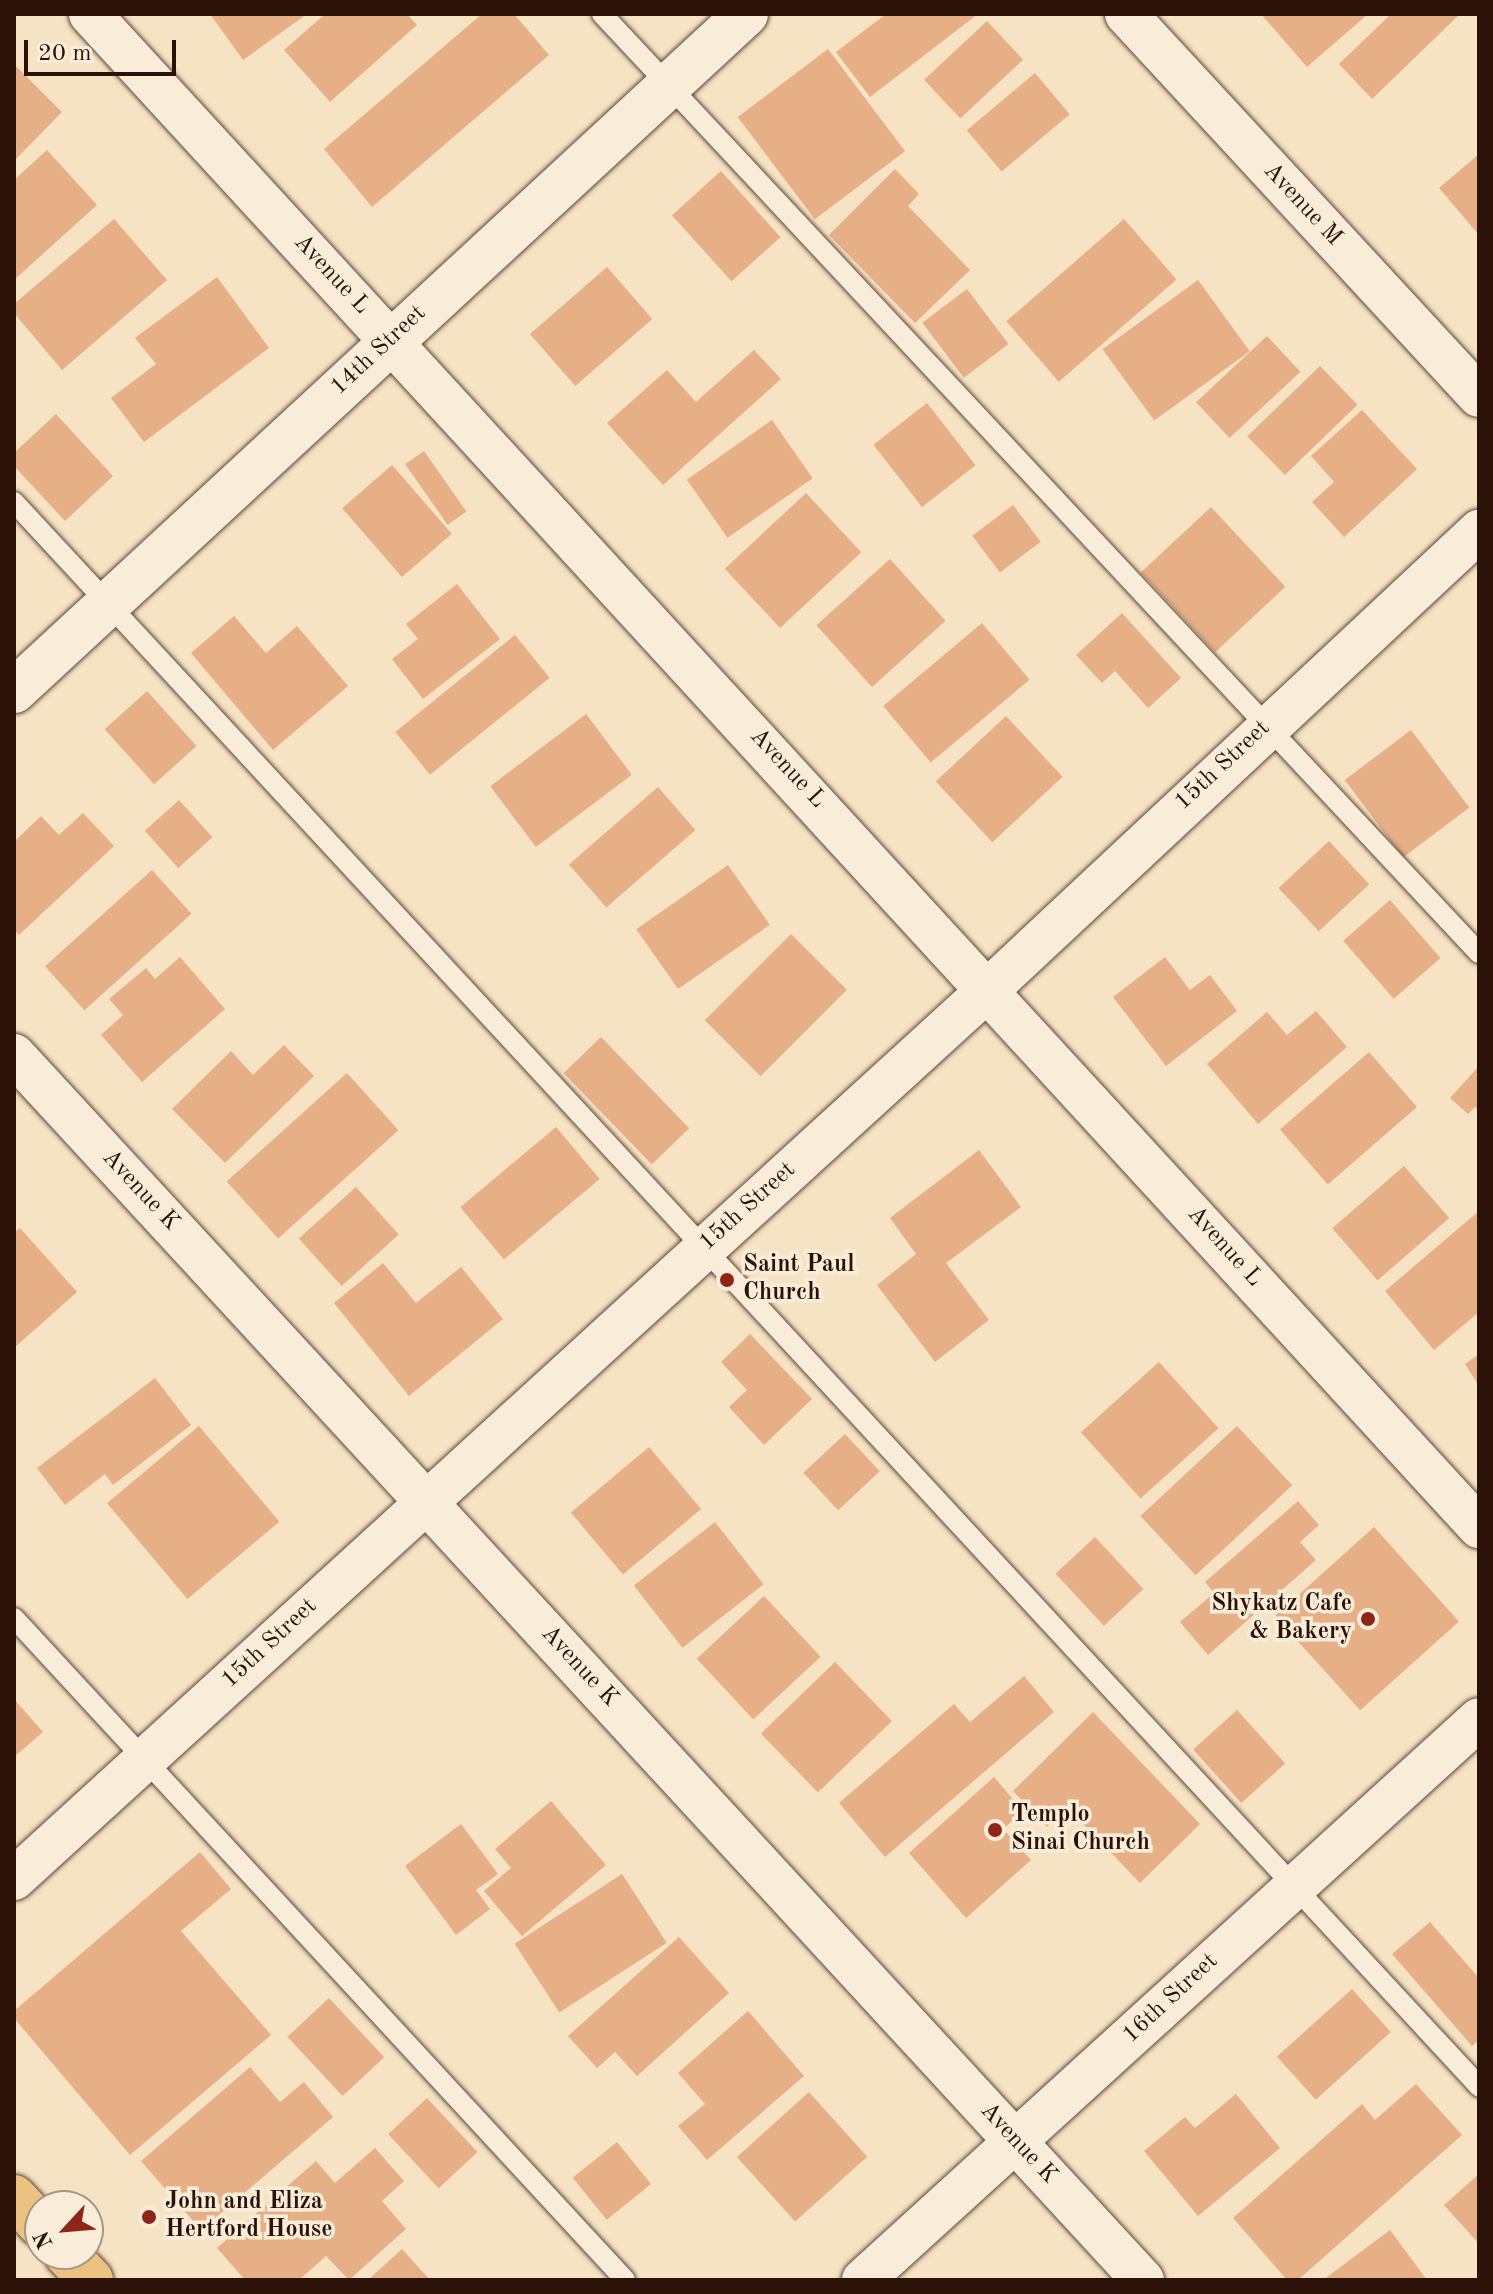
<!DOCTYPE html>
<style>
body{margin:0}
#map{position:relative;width:1493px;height:2294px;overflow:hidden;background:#f6e3c4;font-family:"Old Standard TT",serif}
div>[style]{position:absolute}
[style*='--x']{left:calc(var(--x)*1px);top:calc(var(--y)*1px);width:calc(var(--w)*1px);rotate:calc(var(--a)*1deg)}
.building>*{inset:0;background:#e6af86;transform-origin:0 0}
.roads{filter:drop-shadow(0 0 2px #5e4637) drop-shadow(0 0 2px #5e4637)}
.service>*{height:20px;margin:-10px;padding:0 10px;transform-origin:10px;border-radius:10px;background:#f9edd9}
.minor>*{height:42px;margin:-21px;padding:0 21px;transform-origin:21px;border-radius:21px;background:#f9edd9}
.secondary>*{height:44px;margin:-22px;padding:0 22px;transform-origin:22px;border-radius:22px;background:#f9edd9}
.primary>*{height:44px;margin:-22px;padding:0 22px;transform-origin:22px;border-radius:22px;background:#ebc282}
.dots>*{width:22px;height:22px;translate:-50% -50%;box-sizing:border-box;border:4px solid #f9edd9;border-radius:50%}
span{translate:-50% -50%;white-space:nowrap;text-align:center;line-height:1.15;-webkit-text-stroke:7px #f9edd9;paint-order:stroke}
.street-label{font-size:24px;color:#2b1108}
.poi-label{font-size:24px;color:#2b1108;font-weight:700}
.left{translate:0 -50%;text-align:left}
.right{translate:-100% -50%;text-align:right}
.frame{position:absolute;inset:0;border:16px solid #2b1108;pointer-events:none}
.north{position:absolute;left:24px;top:2190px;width:80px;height:80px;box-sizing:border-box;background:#f9edd9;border:2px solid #a79585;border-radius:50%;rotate:244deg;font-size:22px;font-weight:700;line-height:32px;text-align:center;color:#2b1108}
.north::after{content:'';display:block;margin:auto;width:28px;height:36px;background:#8f2418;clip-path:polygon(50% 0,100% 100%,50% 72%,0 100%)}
.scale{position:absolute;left:24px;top:40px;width:152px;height:36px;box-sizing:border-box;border:4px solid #2b1108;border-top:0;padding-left:10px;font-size:24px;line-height:28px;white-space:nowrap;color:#2b1108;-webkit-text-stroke:6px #f9edd9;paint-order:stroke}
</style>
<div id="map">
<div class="building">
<div style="clip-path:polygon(210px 14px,307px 14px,243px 60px)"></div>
<div style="clip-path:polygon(325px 14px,407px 14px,417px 25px,330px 102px,284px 50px)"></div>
<div style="clip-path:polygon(482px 14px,514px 14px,549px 55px,372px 207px,324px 149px)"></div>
<div style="clip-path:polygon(886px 14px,978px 14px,870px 97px,836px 52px)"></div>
<div style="clip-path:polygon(1261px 14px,1368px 14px,1307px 67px)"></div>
<div style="clip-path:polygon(1391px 14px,1460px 14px,1372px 99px,1339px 64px)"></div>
<div style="left:987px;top:21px;width:53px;height:86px;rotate:47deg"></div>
<div style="left:828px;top:49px;width:128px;height:113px;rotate:53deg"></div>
<div style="clip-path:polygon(14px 64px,62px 112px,14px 161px)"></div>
<div style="left:1035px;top:73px;width:54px;height:89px;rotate:50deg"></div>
<div style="clip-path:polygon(47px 150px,97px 205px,14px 280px,14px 180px)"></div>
<div style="clip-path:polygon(1479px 154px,1479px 235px,1439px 188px)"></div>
<div style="clip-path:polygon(895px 169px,919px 194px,908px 206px,970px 270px,915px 323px,829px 235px)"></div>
<div style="left:721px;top:171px;width:89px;height:66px;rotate:48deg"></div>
<div style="clip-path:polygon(114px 219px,167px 280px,62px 370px,14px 313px,14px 304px)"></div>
<div style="left:1124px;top:219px;width:80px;height:156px;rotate:49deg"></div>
<div style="left:607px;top:267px;width:69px;height:102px;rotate:49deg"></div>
<div style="clip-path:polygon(217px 277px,269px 348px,144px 442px,111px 398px,156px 364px,135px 338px)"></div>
<div style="left:1198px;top:280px;width:88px;height:118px;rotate:54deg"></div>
<div style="left:967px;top:289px;width:69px;height:56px;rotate:53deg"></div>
<div style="left:1267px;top:336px;width:49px;height:97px;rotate:47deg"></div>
<div style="clip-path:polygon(754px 350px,781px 379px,663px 485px,607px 423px,667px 370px,696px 402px)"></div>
<div style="left:1320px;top:366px;width:54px;height:101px;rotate:46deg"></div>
<div style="left:927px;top:403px;width:79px;height:68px;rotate:52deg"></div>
<div style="clip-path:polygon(1362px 410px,1417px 469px,1344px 537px,1312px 502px,1334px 482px,1311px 456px)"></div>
<div style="clip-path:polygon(56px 414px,113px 476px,65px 521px,14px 466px,14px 453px)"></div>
<div style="left:772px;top:420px;width:71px;height:104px;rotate:55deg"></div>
<div style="left:424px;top:451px;width:74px;height:23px;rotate:55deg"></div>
<div style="left:392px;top:465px;width:91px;height:66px;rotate:49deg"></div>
<div style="left:806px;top:493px;width:81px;height:111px;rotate:47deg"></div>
<div style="left:1013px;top:505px;width:46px;height:51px;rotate:53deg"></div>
<div style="left:1211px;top:507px;width:109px;height:96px;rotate:47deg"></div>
<div style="left:890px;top:559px;width:83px;height:99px;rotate:48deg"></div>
<div style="clip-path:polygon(457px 584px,500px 639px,423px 699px,392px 659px,418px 639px,406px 624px)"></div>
<div style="clip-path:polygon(1122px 613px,1181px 678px,1148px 708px,1115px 671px,1102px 683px,1076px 655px)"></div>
<div style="clip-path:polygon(234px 616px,266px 653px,297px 626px,348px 686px,273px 750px,191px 653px)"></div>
<div style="left:982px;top:623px;width:74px;height:129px;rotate:50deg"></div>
<div style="left:515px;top:635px;width:55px;height:154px;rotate:51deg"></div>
<div style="left:147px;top:691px;width:74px;height:57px;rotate:48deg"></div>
<div style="left:586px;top:714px;width:76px;height:120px;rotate:53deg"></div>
<div style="left:1006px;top:716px;width:83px;height:96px;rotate:47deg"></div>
<div style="left:1411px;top:730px;width:97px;height:83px;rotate:53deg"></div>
<div style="left:658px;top:787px;width:57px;height:118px;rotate:49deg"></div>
<div style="left:179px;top:800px;width:50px;height:46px;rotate:48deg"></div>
<div style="clip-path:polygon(83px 813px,114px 846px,19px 935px,14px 930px,14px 842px,41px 816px,59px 835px)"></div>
<div style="left:1329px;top:841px;width:59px;height:69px;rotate:47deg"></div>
<div style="left:728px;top:865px;width:73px;height:112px;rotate:55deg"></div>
<div style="left:152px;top:870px;width:59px;height:144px;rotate:48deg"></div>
<div style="left:1390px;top:900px;width:77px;height:62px;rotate:49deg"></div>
<div style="left:791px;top:934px;width:79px;height:122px;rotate:45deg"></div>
<div style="clip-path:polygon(180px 957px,225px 1009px,142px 1082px,101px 1035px,123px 1015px,109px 999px,146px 968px,155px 979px)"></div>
<div style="clip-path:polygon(1165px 957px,1190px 990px,1210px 975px,1237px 1011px,1166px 1066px,1113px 997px)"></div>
<div style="clip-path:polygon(1316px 1011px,1347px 1047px,1258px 1124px,1207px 1064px,1267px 1012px,1287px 1035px)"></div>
<div style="left:601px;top:1037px;width:127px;height:52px;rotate:46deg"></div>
<div style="clip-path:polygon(284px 1045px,314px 1076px,225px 1163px,172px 1109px,231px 1051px,253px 1075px)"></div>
<div style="left:1369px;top:1052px;width:73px;height:118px;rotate:49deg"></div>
<div style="clip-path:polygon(1479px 1066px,1479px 1111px,1475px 1107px,1468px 1114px,1450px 1098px)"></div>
<div style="left:347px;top:1073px;width:77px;height:162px;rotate:48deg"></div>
<div style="left:556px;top:1127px;width:68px;height:125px;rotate:50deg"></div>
<div style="clip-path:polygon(979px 1150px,1021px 1207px,946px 1263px,989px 1320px,935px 1362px,877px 1285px,916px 1254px,890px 1218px)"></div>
<div style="left:1404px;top:1166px;width:69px;height:95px;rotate:49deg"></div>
<div style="left:356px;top:1187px;width:64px;height:77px;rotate:48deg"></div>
<div style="clip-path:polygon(1479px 1211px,1479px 1312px,1434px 1350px,1385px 1291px)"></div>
<div style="clip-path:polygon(20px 1228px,77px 1292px,14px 1348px,14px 1233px)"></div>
<div style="clip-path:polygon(383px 1263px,416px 1303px,461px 1267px,503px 1319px,409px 1396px,334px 1303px)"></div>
<div style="clip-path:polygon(750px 1334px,812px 1399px,764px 1445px,729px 1407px,747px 1390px,721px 1362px)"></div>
<div style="clip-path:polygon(1479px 1354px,1479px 1386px,1465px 1364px)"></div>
<div style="left:1159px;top:1362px;width:89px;height:105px;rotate:48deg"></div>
<div style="clip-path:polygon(155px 1378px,191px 1425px,113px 1485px,105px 1474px,65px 1505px,37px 1468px)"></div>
<div style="left:199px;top:1426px;width:125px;height:120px;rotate:50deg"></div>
<div style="left:1237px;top:1426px;width:81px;height:132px;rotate:47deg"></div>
<div style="left:845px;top:1434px;width:51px;height:57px;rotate:47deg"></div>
<div style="left:649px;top:1447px;width:81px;height:102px;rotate:50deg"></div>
<div style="clip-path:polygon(1298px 1501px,1319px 1525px,1300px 1542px,1316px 1560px,1208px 1655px,1180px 1622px,1214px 1593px,1205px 1582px)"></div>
<div style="left:715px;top:1522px;width:79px;height:103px;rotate:52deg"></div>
<div style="left:1374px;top:1527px;width:127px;height:133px;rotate:48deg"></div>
<div style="left:1095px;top:1537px;width:71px;height:54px;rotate:47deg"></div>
<div style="left:764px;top:1596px;width:83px;height:92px;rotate:47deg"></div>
<div style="left:835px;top:1662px;width:82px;height:103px;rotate:46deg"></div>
<div style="clip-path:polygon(1024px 1676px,1054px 1712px,885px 1857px,839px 1803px,954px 1704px,970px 1722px)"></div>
<div style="clip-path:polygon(14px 1699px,43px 1732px,14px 1757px)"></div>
<div style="left:1237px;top:1710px;width:72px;height:59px;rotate:48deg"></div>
<div style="clip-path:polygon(1093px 1712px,1200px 1824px,1140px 1883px,1067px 1807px,1047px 1827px,1013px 1791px)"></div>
<div style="clip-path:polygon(994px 1777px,1023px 1811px,1003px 1829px,1031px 1860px,966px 1918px,909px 1853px)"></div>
<div style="clip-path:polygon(551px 1801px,606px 1865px,522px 1936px,484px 1891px,511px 1868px,495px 1849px)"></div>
<div style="clip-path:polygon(461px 1824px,498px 1874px,476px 1890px,490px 1909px,456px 1935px,405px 1866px)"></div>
<div style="clip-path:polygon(200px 1852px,231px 1889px,181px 1931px,271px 2035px,130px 2155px,14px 2018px,14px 2011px)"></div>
<div style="left:622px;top:1874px;width:82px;height:128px;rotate:57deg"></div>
<div style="clip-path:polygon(1430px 1922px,1479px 1978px,1479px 2040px,1472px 2046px,1392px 1954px)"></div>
<div style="clip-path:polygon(679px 1937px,729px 1993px,637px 2076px,615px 2052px,597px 2068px,568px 2036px)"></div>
<div style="left:1352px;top:1989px;width:58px;height:101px;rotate:48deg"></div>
<div style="left:329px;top:1998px;width:81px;height:57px;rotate:47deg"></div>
<div style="clip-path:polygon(748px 2011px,804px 2076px,707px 2160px,678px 2126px,705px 2104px,678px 2073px)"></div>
<div style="clip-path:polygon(250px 2067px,280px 2102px,304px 2082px,333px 2117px,201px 2230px,141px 2161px)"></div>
<div style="clip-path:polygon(1416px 2084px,1462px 2135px,1298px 2280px,1287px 2280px,1233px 2218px,1362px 2104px,1375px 2120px)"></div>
<div style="left:809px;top:2092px;width:87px;height:97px;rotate:48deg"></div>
<div style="clip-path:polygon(1236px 2094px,1280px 2148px,1198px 2216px,1144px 2151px,1185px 2117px,1195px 2128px)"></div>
<div style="left:427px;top:2098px;width:74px;height:53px;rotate:47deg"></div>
<div style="left:617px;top:2142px;width:54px;height:57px;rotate:51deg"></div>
<div style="clip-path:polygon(375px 2148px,404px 2181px,382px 2201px,406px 2229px,349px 2280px,326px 2256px,299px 2280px,245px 2280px,217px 2248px,316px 2161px,335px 2183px)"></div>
<div style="clip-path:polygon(1479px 2174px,1479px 2244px,1444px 2205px)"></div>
<div style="clip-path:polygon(1390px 2230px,1427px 2280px,1323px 2280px)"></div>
<div style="clip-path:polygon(402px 2249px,430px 2280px,368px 2280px)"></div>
</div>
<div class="roads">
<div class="service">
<div style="--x:602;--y:14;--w:1285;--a:46.96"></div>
<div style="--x:14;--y:502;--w:2158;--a:47.24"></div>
<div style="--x:14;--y:1618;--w:901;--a:47.29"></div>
</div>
<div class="minor">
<div style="--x:90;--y:14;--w:2054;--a:47.45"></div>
<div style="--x:1126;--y:14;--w:520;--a:47.26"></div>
<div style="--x:14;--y:1055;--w:1666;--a:47.34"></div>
<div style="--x:14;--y:1879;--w:1320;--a:-42.39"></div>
<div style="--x:989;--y:989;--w:671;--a:-43.07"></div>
<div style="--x:863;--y:2280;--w:833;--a:-42.32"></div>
</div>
<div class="secondary">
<div style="--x:14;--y:691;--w:997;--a:-42.76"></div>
</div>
<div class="primary">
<div style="--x:14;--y:2197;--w:38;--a:47"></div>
<div style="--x:66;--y:2254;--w:36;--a:46"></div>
</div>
</div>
<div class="dots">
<div style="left:727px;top:1280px;background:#8f2418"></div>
<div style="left:1368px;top:1619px;background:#8f2418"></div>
<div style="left:995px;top:1830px;background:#8f2418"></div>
<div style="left:149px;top:2217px;background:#8f2418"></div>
</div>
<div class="street-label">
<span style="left:1302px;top:205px;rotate:47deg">Avenue M</span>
<span style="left:331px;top:275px;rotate:47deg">Avenue L</span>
<span style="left:379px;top:351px;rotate:-43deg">14th Street</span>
<span style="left:1223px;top:766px;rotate:-43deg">15th Street</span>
<span style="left:787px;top:769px;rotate:47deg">Avenue L</span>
<span style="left:140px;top:1191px;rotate:47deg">Avenue K</span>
<span style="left:748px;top:1207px;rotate:-42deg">15th Street</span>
<span style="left:1224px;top:1247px;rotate:48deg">Avenue L</span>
<span style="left:270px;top:1644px;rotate:-43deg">15th Street</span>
<span style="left:579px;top:1667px;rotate:47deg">Avenue K</span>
<span style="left:1171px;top:1999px;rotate:-43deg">16th Street</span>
<span style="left:1018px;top:2144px;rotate:47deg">Avenue K</span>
</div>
<div class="poi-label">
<span class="left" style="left:743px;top:1280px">Saint Paul<br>Church</span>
<span class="right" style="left:1352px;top:1619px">Shykatz Cafe<br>&amp; Bakery</span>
<span class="left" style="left:1011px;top:1830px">Templo<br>Sinai Church</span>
<span class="left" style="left:165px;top:2217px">John and Eliza<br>Hertford House</span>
</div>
<div class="frame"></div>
<div class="north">N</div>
<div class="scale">20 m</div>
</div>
